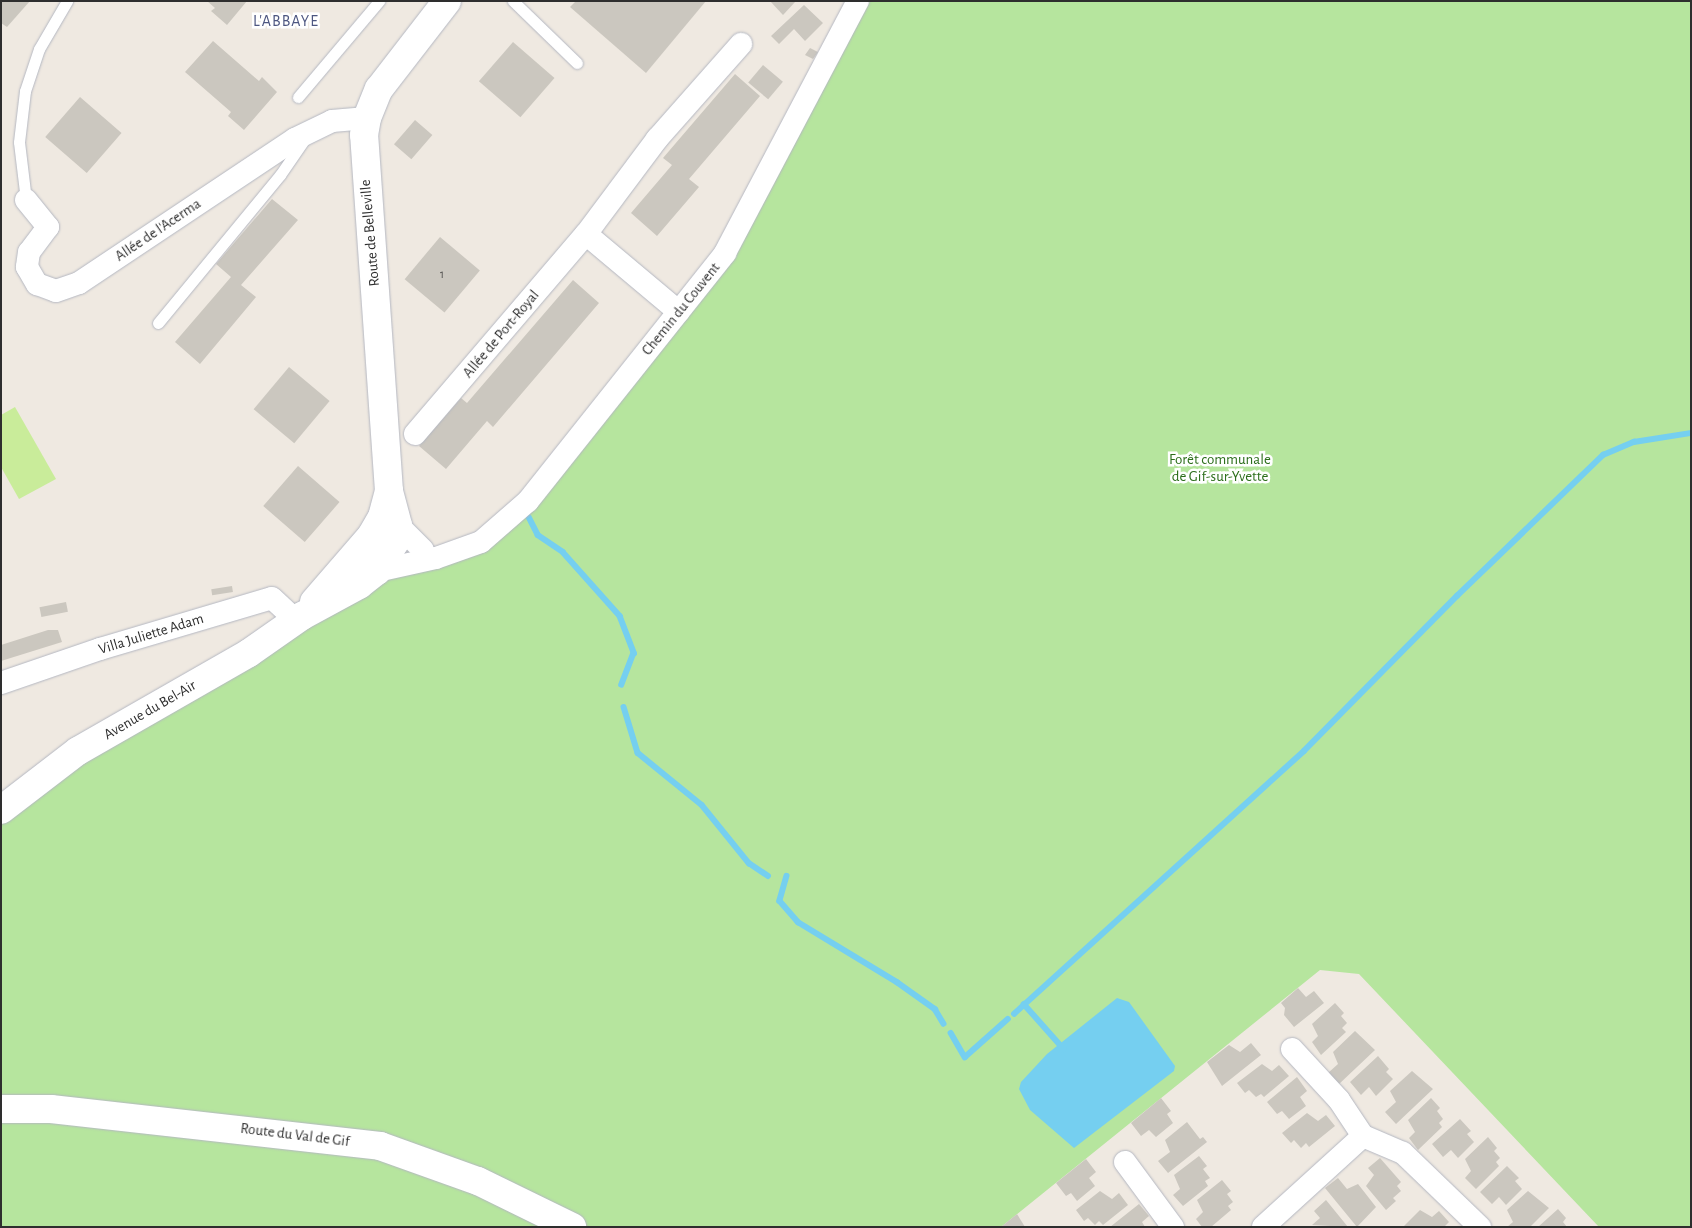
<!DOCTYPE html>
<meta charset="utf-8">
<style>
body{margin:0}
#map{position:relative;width:1692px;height:1228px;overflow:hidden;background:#efe9e1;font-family:"Alegreya Sans",sans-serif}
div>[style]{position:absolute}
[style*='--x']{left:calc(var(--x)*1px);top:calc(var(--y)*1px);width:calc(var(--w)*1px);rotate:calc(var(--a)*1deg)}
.green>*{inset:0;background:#b6e59e}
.pitch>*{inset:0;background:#c9ec9a}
.water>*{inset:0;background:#75cff0}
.stream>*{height:5.5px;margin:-2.75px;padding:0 2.75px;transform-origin:2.75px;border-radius:2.75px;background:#75cff0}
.building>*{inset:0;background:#cbc7bf;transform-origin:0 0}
.roads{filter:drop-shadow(0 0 1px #b4b7c1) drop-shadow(0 0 1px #b4b7c1)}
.service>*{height:11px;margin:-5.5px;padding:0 5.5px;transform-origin:5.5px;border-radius:5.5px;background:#fff}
.minor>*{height:22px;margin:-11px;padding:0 11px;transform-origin:11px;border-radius:11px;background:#fff}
.tertiary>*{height:28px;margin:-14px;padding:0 14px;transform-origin:14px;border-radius:14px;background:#fff}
span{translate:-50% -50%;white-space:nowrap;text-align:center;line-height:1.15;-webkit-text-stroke:5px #fff;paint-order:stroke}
.number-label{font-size:12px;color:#555452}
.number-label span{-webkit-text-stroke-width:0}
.street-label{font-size:15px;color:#2e2e2e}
.park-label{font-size:15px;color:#2c6e1b}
.neighbourhood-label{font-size:16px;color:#4d5680;letter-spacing:1px}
.frame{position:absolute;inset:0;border:2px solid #2e2e2e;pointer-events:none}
</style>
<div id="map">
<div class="green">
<div style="clip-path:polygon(868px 1px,1691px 1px,1691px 1227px,1599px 1227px,1359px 974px,1320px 970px,1001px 1227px,1px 1227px,1px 812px,384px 580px,486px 552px,659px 347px)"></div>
</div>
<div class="pitch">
<div style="clip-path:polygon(15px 407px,56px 479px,19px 499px,1px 467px,1px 415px)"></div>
</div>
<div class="water">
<div style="clip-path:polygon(1117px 998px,1129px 1002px,1175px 1066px,1174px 1071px,1074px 1148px,1030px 1110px,1019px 1089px,1021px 1082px,1047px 1054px)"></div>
</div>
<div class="stream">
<div style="--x:529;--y:517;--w:20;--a:63"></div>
<div style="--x:538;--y:535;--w:30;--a:34"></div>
<div style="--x:563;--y:552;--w:86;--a:48.3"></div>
<div style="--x:620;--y:616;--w:40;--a:69"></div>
<div style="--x:634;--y:653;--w:34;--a:111"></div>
<div style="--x:624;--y:707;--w:48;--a:73.1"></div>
<div style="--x:638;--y:753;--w:82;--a:39.1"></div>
<div style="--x:702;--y:805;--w:75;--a:51"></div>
<div style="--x:749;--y:863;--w:23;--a:34"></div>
<div style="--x:787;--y:876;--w:26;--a:106"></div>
<div style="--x:780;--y:901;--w:28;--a:49"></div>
<div style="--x:798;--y:922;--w:116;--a:31.2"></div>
<div style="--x:897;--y:982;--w:47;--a:35.4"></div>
<div style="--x:935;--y:1009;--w:17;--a:59"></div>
<div style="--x:1024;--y:1004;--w:60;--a:48.4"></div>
<div style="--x:1014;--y:1014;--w:391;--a:-42.2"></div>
<div style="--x:1304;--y:751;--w:218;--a:-45.4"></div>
<div style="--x:1457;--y:596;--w:203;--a:-44"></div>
<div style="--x:1603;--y:455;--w:34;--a:-23"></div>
<div style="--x:1634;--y:442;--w:58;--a:-9"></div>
<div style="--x:951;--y:1033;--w:28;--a:60"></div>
<div style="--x:965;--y:1057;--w:57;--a:-41.5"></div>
</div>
<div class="building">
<div style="clip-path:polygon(1px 1px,30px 1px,7px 27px,1px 23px)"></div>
<div style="clip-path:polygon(207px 1px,247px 1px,227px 25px,211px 11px,215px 8px)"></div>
<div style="clip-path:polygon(576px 1px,706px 1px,646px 73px,570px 7px)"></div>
<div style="clip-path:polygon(770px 1px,796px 1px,783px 15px)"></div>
<div style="clip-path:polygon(804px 5px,823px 23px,805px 41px,794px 29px,779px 44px,771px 36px)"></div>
<div style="clip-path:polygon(213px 41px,259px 81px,262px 77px,277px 92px,244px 130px,228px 116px,231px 112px,185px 72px)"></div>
<div style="left:513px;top:42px;width:55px;height:52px;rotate:41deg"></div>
<div style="clip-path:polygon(810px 48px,818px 52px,813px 59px,805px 55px)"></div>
<div style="left:763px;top:65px;width:26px;height:23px;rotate:40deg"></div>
<div style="clip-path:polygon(735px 74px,760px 96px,689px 179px,699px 187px,657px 236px,631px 213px,672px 165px,663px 158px)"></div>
<div style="left:80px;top:97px;width:55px;height:53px;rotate:41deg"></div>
<div style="left:415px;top:120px;width:23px;height:32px;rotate:41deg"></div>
<div style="clip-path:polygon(272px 199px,298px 220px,241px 285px,256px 297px,200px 364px,175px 342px,231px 277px,216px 264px)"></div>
<div style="left:440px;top:237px;width:52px;height:55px;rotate:40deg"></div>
<div style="clip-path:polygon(573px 280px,599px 303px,493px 427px,487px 421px,446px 469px,419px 446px,461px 398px,467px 403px)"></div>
<div style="left:289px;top:367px;width:53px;height:55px;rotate:40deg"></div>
<div style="left:298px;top:466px;width:55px;height:53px;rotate:41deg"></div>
<div style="left:232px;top:586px;width:6px;height:21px;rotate:81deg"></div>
<div style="left:66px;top:602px;width:10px;height:27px;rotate:79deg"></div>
<div style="clip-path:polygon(48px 630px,58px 630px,62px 642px,1px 661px,1px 645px)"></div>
<div style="clip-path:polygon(1298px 988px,1306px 997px,1314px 991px,1324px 1003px,1294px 1027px,1284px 1015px,1285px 1008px,1281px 1003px)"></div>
<div style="clip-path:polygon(1335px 1003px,1344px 1013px,1341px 1016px,1347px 1023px,1342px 1028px,1346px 1032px,1321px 1055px,1312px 1042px,1318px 1036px,1312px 1024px)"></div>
<div style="clip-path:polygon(1355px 1031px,1375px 1050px,1338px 1085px,1328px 1073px,1338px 1064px,1333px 1052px)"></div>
<div style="clip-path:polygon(1251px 1043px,1261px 1055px,1222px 1086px,1207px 1062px,1229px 1045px,1240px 1052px)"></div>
<div style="clip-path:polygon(1378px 1056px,1389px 1069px,1386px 1072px,1393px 1079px,1376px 1096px,1369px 1087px,1361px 1095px,1350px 1082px)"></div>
<div style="clip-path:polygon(1262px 1064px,1272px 1071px,1279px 1065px,1289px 1076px,1264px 1097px,1261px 1094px,1256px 1097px,1249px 1090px,1245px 1093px,1237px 1083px)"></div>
<div style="clip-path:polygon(1412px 1071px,1433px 1089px,1396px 1124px,1385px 1112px,1396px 1102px,1390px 1091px)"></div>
<div style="clip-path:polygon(1297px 1077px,1307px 1091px,1300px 1097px,1306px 1106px,1289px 1119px,1282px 1111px,1277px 1114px,1267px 1102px)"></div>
<div style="clip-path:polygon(1161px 1098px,1171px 1111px,1167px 1114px,1173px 1123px,1156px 1137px,1149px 1130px,1141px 1136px,1131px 1123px)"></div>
<div style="clip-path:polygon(1431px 1098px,1440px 1108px,1437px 1111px,1443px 1119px,1439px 1123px,1442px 1127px,1418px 1150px,1409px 1138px,1415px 1132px,1408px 1120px)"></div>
<div style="clip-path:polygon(1307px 1113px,1318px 1121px,1326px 1115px,1335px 1126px,1309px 1147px,1306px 1143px,1301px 1148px,1294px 1140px,1291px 1143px,1282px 1133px)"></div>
<div style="clip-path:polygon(1460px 1119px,1471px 1131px,1467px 1134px,1474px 1142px,1458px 1158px,1451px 1150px,1443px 1157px,1432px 1144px)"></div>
<div style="clip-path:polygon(1187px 1122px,1200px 1139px,1203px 1137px,1207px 1142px,1168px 1173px,1158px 1161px,1170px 1152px,1165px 1140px)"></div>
<div style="clip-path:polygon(1488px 1137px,1497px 1148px,1494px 1151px,1500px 1158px,1496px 1162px,1499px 1166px,1476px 1189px,1465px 1178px,1471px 1171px,1465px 1159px)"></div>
<div style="clip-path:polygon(1199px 1156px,1207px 1166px,1203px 1169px,1210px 1178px,1205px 1181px,1208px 1186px,1183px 1206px,1173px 1195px,1180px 1189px,1174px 1175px)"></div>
<div style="clip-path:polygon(1380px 1158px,1401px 1182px,1397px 1186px,1401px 1191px,1393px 1198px,1396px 1201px,1386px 1210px,1366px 1186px,1374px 1175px,1368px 1168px)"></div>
<div style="clip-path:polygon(1086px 1159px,1096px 1172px,1089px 1178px,1095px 1186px,1077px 1201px,1071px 1193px,1066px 1196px,1056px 1183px)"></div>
<div style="clip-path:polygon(1507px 1166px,1519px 1178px,1515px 1181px,1522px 1189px,1506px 1205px,1499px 1197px,1492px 1204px,1480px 1192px)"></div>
<div style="clip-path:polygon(1338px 1178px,1347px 1189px,1358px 1184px,1376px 1207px,1357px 1227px,1325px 1188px)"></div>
<div style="clip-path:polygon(1222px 1180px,1231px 1191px,1227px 1194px,1233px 1202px,1228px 1206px,1231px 1210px,1211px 1227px,1202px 1227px,1196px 1219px,1203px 1212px,1197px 1200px)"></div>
<div style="clip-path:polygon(1100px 1191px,1112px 1199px,1119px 1193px,1128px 1205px,1103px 1225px,1099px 1221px,1095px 1225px,1088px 1218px,1084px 1221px,1076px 1210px)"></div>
<div style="clip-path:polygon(1528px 1191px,1549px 1208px,1530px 1227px,1507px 1227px,1513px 1222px,1507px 1210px)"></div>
<div style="clip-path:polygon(1326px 1200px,1348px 1227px,1312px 1225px,1320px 1218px,1314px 1211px)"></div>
<div style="clip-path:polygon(1139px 1204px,1149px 1216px,1142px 1222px,1145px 1227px,1110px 1227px)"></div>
<div style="clip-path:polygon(1558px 1209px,1566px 1218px,1563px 1222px,1567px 1227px,1538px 1227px)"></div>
<div style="clip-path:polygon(1420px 1210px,1432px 1217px,1439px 1211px,1449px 1222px,1444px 1227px,1403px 1227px)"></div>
<div style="clip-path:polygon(1017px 1214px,1025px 1227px,1001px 1227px)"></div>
</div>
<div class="roads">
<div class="service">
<div style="--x:513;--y:1;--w:89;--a:44.1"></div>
<div style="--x:298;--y:97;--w:126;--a:-49.8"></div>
<div style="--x:26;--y:200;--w:58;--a:-96.9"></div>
<div style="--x:19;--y:142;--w:51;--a:-83.3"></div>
<div style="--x:25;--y:91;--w:44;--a:-71.6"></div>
<div style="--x:39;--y:49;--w:56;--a:-59.7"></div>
<div style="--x:158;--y:323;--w:192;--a:-50.5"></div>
<div style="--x:280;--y:175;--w:46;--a:-55.6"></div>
</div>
<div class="minor">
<div style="--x:26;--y:200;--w:35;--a:51"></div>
<div style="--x:48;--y:227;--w:31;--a:127"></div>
<div style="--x:29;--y:252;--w:15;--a:98"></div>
<div style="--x:27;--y:267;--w:20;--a:60"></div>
<div style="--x:37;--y:284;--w:20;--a:20"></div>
<div style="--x:56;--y:291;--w:24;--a:-19"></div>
<div style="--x:79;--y:283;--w:260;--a:-33.7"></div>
<div style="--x:295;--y:139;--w:41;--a:-25.9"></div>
<div style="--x:332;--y:121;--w:35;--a:-5"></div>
<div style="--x:586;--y:234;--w:121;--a:40"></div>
<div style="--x:415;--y:434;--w:263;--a:-49.5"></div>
<div style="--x:586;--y:234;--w:119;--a:-53.2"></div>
<div style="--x:657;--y:139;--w:127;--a:-48.5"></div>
<div style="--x:398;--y:525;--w:35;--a:45"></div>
<div style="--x:377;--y:571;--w:60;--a:-12.4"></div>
<div style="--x:436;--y:558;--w:48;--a:-19.6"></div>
<div style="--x:481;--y:542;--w:62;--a:-41.1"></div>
<div style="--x:528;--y:501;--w:317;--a:-51.5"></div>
<div style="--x:725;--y:253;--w:285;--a:-62.2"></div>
<div style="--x:1;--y:683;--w:105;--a:-19"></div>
<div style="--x:100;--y:649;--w:179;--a:-16.5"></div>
<div style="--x:272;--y:598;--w:33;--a:43"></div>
<div style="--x:1292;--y:1049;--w:69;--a:47.3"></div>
<div style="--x:1339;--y:1100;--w:43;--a:56.3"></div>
<div style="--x:1363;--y:1136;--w:43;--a:23"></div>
<div style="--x:1403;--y:1153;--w:107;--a:43.9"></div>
<div style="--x:1125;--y:1162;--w:81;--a:53.6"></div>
<div style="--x:1263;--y:1227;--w:135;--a:-42.3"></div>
</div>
<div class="tertiary">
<div style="--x:314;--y:602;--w:87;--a:-49.2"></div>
<div style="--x:371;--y:536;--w:22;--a:-60"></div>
<div style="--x:382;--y:517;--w:27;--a:-75"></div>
<div style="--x:1;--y:810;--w:97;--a:-37.5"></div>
<div style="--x:78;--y:751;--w:197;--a:-29.8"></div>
<div style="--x:249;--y:653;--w:65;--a:-34.9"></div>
<div style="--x:302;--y:616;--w:65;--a:-28.5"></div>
<div style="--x:359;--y:585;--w:23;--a:-38"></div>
<div style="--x:377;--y:571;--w:34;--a:-58"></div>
<div style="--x:395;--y:542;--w:17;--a:-80"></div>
<div style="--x:398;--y:525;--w:35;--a:-105"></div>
<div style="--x:389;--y:491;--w:357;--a:-94"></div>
<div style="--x:364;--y:135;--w:17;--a:-80"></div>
<div style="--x:367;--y:118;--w:31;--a:-68"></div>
<div style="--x:379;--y:89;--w:111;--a:-52.3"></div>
<div style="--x:1;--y:1109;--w:50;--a:0"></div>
<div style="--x:51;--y:1109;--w:331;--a:6.4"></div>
<div style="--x:380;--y:1146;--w:104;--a:19.7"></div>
<div style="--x:478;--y:1181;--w:105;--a:26.1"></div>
</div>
</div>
<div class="number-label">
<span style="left:442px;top:275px">1</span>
</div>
<div class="street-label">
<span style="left:158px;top:230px;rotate:-34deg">Allée de l'Acerma</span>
<span style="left:370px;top:233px;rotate:-95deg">Route de Belleville</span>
<span style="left:681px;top:309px;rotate:-51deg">Chemin du Couvent</span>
<span style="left:501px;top:334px;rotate:-50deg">Allée de Port-Royal</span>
<span style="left:151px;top:634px;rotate:-17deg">Villa Juliette Adam</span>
<span style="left:150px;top:710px;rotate:-30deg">Avenue du Bel-Air</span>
<span style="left:295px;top:1135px;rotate:7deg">Route du Val de Gif</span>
</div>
<div class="park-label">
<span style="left:1220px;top:468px">Forêt communale<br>de Gif-sur-Yvette</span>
</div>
<div class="neighbourhood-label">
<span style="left:286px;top:21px">L'ABBAYE</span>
</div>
<div class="frame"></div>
</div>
